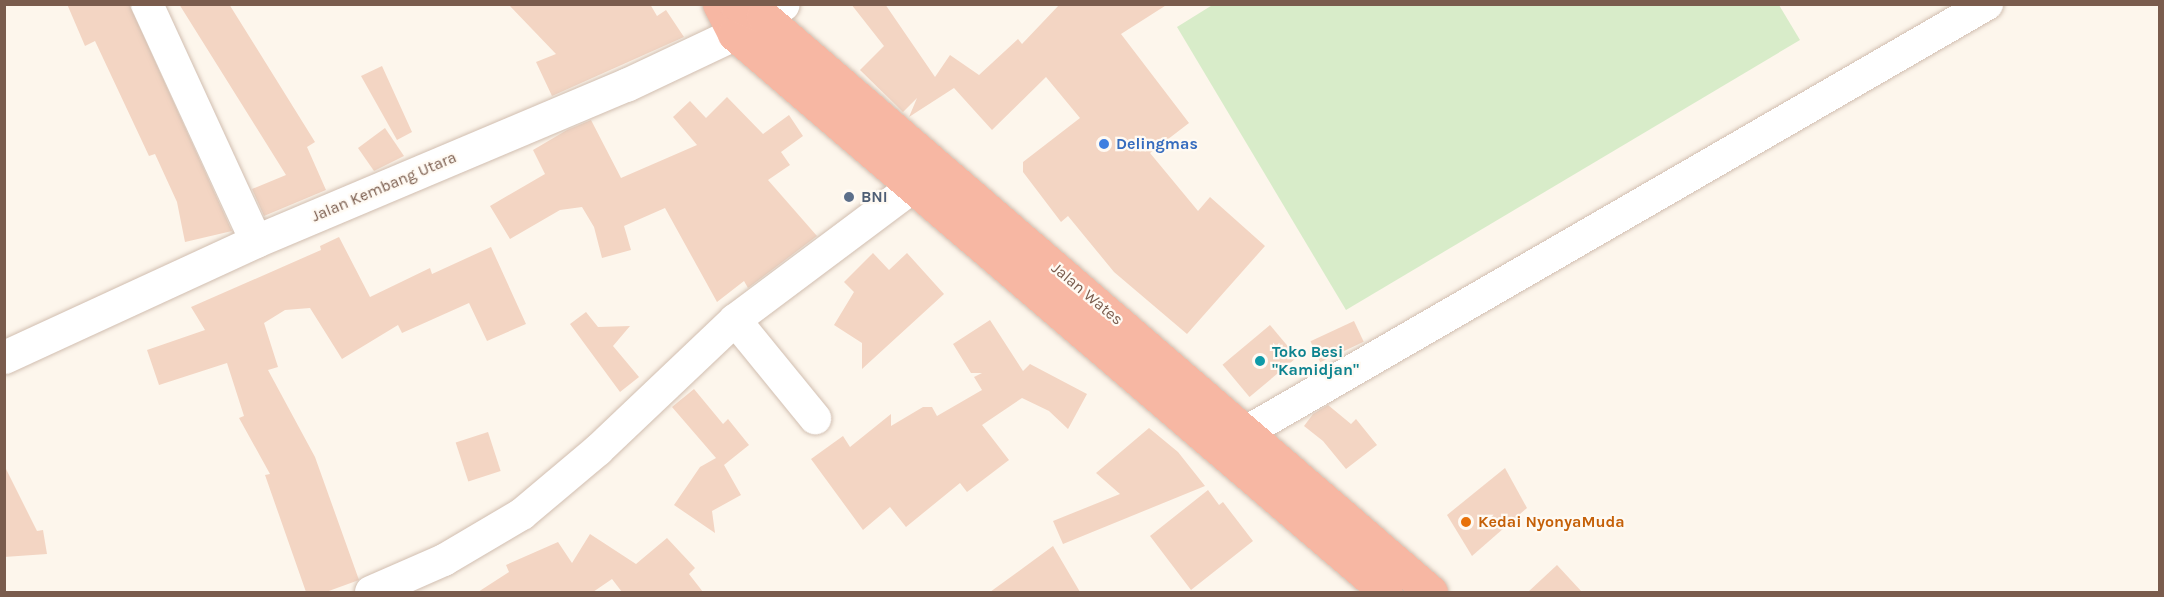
<!DOCTYPE html>
<style>
body{margin:0}
#map{position:relative;width:2164px;height:597px;overflow:hidden;background:#fdf6ec;font-family:Karla,sans-serif}
div>[style]{position:absolute}
[style*='--x']{left:calc(var(--x)*1px);top:calc(var(--y)*1px);width:calc(var(--w)*1px);rotate:calc(var(--a)*1deg)}
.green>*{inset:0;background:#d8ecc9}
.building>*{inset:0;background:#f3d5c3;transform-origin:0 0}
.roads{filter:drop-shadow(0 0 2px #d1beb0) drop-shadow(0 0 2px #d1beb0)}
.street>*{height:32px;margin:-16px;padding:0 16px;transform-origin:16px;border-radius:16px;background:#fff}
.secondary>*{height:33px;margin:-16.5px;padding:0 16.5px;transform-origin:16.5px;border-radius:16.5px;background:#fff}
.highway>*{height:33px;margin:-16.5px;padding:0 16.5px;transform-origin:16.5px;border-radius:16.5px;background:#f7b7a3}
.dots>*{width:16px;height:16px;translate:-50% -50%;box-sizing:border-box;border:3px solid #fffaf3;border-radius:50%}
span{translate:-50% -50%;white-space:nowrap;text-align:center;line-height:1.15;-webkit-text-stroke:4.5px #fffaf3;paint-order:stroke}
.shop-label{font-size:16px;color:#366cbe;font-weight:700}
.left{translate:0 -50%;text-align:left}
.street-label{font-size:16px;color:#7a5c4d}
.service-label{font-size:16px;color:#4e5e75;font-weight:700}
.culture-label{font-size:16px;color:#0d838f;font-weight:700}
.food-label{font-size:16px;color:#c56008;font-weight:700}
.frame{position:absolute;inset:0;border:6px solid #7a5c4d;pointer-events:none}
</style>
<div id="map">
<div class="green">
<div style="clip-path:polygon(1214px 4px,1779px 5px,1800px 40px,1346px 310px,1177px 27px)"></div>
</div>
<div class="building">
<div style="clip-path:polygon(67px 4px,129px 4px,232px 231px,185px 242px,177px 202px,155px 154px,149px 156px,95px 41px,85px 46px)"></div>
<div style="clip-path:polygon(179px 4px,229px 4px,315px 142px,307px 147px,326px 190px,264px 216px,252px 189px,286px 175px)"></div>
<div style="clip-path:polygon(508px 4px,650px 4px,657px 16px,666px 10px,684px 37px,552px 96px,536px 62px,556px 54px)"></div>
<div style="clip-path:polygon(851px 4px,885px 4px,935px 77px,950px 55px,979px 75px,1018px 39px,1022px 44px,1060px 4px,1168px 4px,1121px 34px,1189px 123px,1150px 153px,1198px 211px,1210px 197px,1265px 246px,1187px 334px,1114px 272px,1068px 216px,1061px 222px,1023px 172px,1023px 162px,1080px 118px,1046px 77px,992px 130px,954px 88px,909px 117px,917px 98px,903px 112px,860px 70px,884px 46px)"></div>
<div style="clip-path:polygon(382px 66px,412px 132px,397px 140px,361px 76px)"></div>
<div style="clip-path:polygon(727px 97px,763px 134px,789px 115px,803px 136px,781px 152px,790px 165px,768px 180px,817px 236px,748px 288px,744px 281px,717px 302px,665px 208px,624px 226px,631px 250px,602px 258px,594px 227px,582px 207px,560px 210px,510px 239px,490px 206px,545px 174px,533px 150px,567px 130px,591px 120px,621px 178px,697px 145px,673px 117px,690px 101px,706px 118px)"></div>
<div style="clip-path:polygon(385px 128px,404px 156px,374px 171px,358px 148px)"></div>
<div style="clip-path:polygon(339px 237px,370px 297px,430px 268px,432px 274px,491px 247px,526px 324px,487px 341px,469px 303px,402px 333px,398px 325px,342px 359px,310px 308px,285px 310px,264px 323px,278px 367px,268px 370px,315px 457px,359px 580px,326px 592px,306px 592px,265px 475px,270px 474px,239px 418px,244px 416px,227px 363px,159px 385px,147px 350px,205px 330px,191px 307px,321px 250px,320px 246px)"></div>
<div style="clip-path:polygon(873px 253px,889px 270px,907px 253px,944px 294px,862px 369px,862px 343px,834px 325px,854px 292px,844px 282px)"></div>
<div style="clip-path:polygon(586px 312px,598px 327px,630px 326px,613px 346px,639px 377px,620px 392px,570px 324px)"></div>
<div style="clip-path:polygon(990px 320px,1023px 371px,1030px 364px,1087px 394px,1068px 429px,1049px 411px,1022px 398px,982px 425px,1009px 460px,967px 492px,960px 483px,906px 527px,890px 507px,863px 530px,811px 459px,843px 436px,850px 447px,891px 414px,891px 426px,923px 407px,932px 407px,937px 416px,982px 390px,974px 377px,982px 373px,971px 373px,953px 344px)"></div>
<div style="left:1354px;top:321px;width:23px;height:48px;rotate:65deg"></div>
<div style="left:1270px;top:325px;width:42px;height:62px;rotate:50deg"></div>
<div style="clip-path:polygon(694px 389px,723px 424px,728px 419px,749px 445px,724px 465px,741px 495px,712px 511px,715px 533px,674px 505px,700px 467px,716px 458px,672px 407px)"></div>
<div style="clip-path:polygon(1328px 405px,1351px 424px,1356px 419px,1377px 445px,1346px 469px,1323px 441px,1304px 426px,1313px 414px)"></div>
<div style="clip-path:polygon(1149px 428px,1178px 452px,1205px 486px,1063px 544px,1053px 521px,1120px 494px,1096px 473px)"></div>
<div style="left:488px;top:432px;width:41px;height:34px;rotate:72deg"></div>
<div style="clip-path:polygon(4px 465px,37px 531px,43px 530px,47px 554px,4px 557px)"></div>
<div style="clip-path:polygon(1505px 468px,1527px 508px,1472px 556px,1447px 515px)"></div>
<div style="clip-path:polygon(1208px 490px,1219px 505px,1223px 502px,1253px 541px,1191px 590px,1150px 536px)"></div>
<div style="clip-path:polygon(590px 534px,636px 564px,667px 538px,695px 568px,689px 574px,703px 592px,622px 592px,612px 579px,593px 592px,478px 592px,509px 572px,506px 565px,558px 542px,572px 563px)"></div>
<div style="clip-path:polygon(1053px 546px,1080px 592px,990px 592px,1019px 571px)"></div>
<div style="clip-path:polygon(1557px 565px,1582px 592px,1528px 592px)"></div>
</div>
<div class="roads">
<div class="street">
<div style="--x:147;--y:4;--w:261;--a:65.3"></div>
<div style="--x:735;--y:320;--w:127;--a:50.8"></div>
<div style="--x:1246;--y:432;--w:856;--a:-30.01"></div>
<div style="--x:371;--y:592;--w:80;--a:-23.7"></div>
<div style="--x:444;--y:560;--w:91;--a:-30.5"></div>
<div style="--x:522;--y:514;--w:99;--a:-40.1"></div>
<div style="--x:598;--y:450;--w:189;--a:-43.5"></div>
<div style="--x:735;--y:320;--w:222;--a:-36.8"></div>
</div>
<div class="secondary">
<div style="--x:4;--y:357;--w:277;--a:-24.7"></div>
<div style="--x:256;--y:241;--w:402;--a:-22.9"></div>
<div style="--x:626;--y:85;--w:119;--a:-25.3"></div>
<div style="--x:734;--y:34;--w:57;--a:-31.5"></div>
</div>
<div class="highway">
<div style="--x:719;--y:4;--w:34;--a:63"></div>
<div style="--x:734;--y:34;--w:858;--a:40.56"></div>
<div style="--x:736;--y:4;--w:30;--a:24"></div>
<div style="--x:763;--y:16;--w:882;--a:40.77"></div>
</div>
</div>
<div class="dots">
<div style="left:1104px;top:144px;background:#3f7fe0"></div>
<div style="left:849px;top:197px;background:#5c6f8a"></div>
<div style="left:1260px;top:361px;background:#0f9aa8"></div>
<div style="left:1466px;top:522px;background:#e8710a"></div>
</div>
<div class="shop-label">
<span class="left" style="left:1116px;top:144px">Delingmas</span>
</div>
<div class="street-label">
<span style="left:384px;top:187px;rotate:-23deg">Jalan Kembang Utara</span>
<span style="left:1087px;top:294px;rotate:40deg">Jalan Wates</span>
</div>
<div class="service-label">
<span class="left" style="left:861px;top:197px">BNI</span>
</div>
<div class="culture-label">
<span class="left" style="left:1272px;top:361px">Toko Besi<br>"Kamidjan"</span>
</div>
<div class="food-label">
<span class="left" style="left:1478px;top:522px">Kedai NyonyaMuda</span>
</div>
<div class="frame"></div>
</div>
